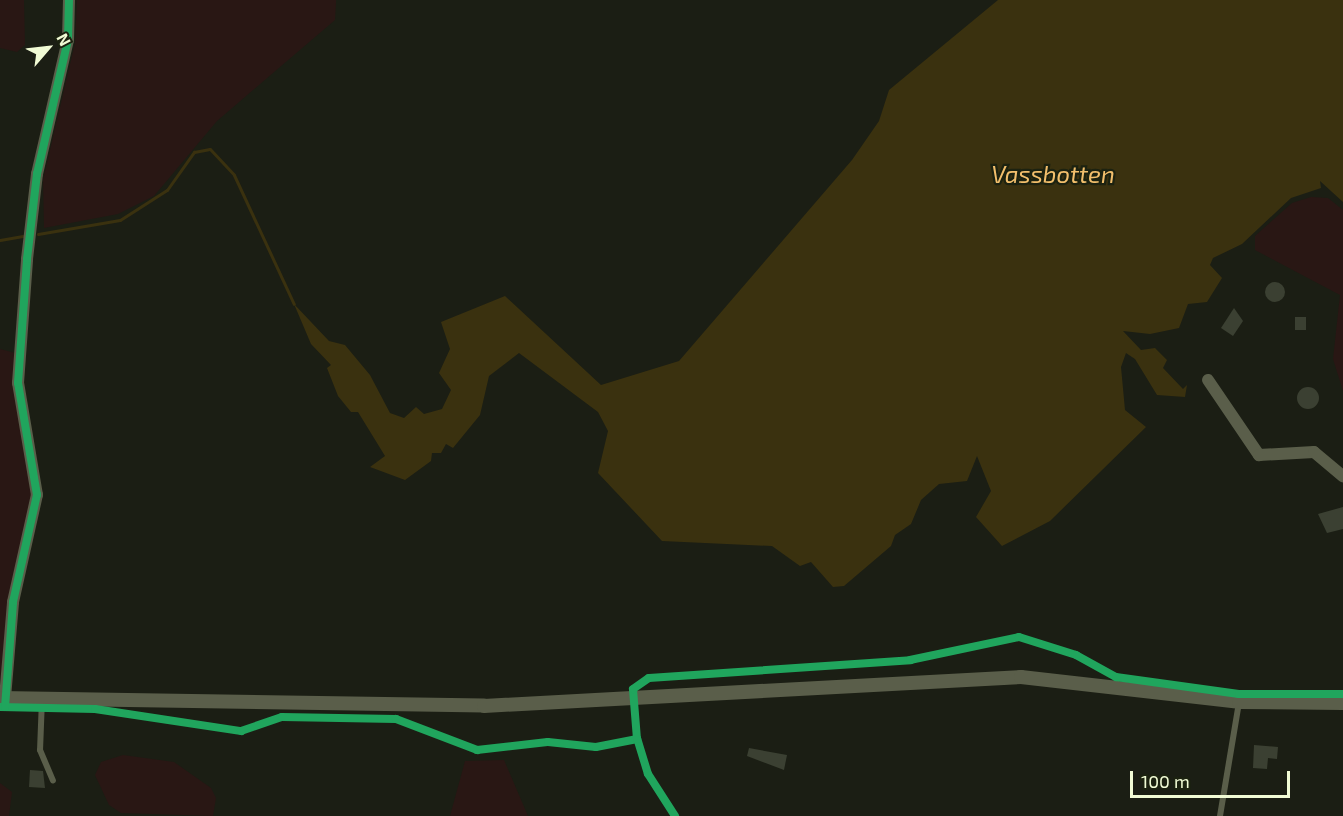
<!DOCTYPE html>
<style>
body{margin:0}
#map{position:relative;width:1343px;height:816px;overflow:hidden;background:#1b1e14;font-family:"Exo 2",sans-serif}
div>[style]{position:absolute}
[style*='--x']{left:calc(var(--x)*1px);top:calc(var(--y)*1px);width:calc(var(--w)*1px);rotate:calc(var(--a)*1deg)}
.green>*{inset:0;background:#291714}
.water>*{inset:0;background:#3a310f}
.stream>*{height:3px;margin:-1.5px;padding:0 1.5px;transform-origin:1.5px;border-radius:1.5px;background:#3a310f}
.building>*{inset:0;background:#3b4032;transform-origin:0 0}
.round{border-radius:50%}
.service>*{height:6px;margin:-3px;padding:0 3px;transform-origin:3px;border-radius:3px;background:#5a5e4a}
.minor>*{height:12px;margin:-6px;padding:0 6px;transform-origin:6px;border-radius:6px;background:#5a5e4a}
.tertiary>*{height:14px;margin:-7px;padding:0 7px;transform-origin:7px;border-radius:7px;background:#5a5e4a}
.cycleway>*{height:8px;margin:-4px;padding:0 4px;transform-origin:4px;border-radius:4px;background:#20a55d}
span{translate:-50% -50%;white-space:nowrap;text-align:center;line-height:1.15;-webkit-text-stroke:4.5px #1c2210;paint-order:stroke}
.water-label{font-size:24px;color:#f2bf6c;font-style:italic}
.north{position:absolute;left:18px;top:18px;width:60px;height:60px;-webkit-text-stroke:4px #1c2210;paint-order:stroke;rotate:62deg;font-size:16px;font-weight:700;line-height:24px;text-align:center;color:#f1fbd5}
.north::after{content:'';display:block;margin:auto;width:21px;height:27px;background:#f1fbd5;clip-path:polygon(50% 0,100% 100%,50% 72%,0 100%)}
.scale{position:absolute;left:1130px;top:771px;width:160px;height:27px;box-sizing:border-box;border:3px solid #f1fbd5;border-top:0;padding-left:8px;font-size:18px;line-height:21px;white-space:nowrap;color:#f1fbd5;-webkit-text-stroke:4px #1c2210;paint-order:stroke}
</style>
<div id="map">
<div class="green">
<div style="clip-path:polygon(0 0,24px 0,25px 45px,17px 52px,0 48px)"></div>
<div style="clip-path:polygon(77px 0,336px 0,336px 3px,335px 20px,217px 121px,154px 196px,118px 214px,44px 228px,43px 180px,75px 43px)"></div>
<div style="clip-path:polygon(1311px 197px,1328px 198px,1343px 210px,1343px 391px,1333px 359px,1340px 295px,1255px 250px,1255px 236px,1292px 203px)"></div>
<div style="clip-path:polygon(0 349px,19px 354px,36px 483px,0 683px)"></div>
<div style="clip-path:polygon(123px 755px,174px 762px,211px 788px,216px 798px,213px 816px,121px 813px,109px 805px,95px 775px,101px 762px)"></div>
<div style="clip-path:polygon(504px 760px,528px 816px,450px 816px,465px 761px)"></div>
<div style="clip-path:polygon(0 783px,12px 792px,9px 816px,0 816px)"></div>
</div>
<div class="water">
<div style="clip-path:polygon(998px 0,1343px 0,1343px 202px,1320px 181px,1321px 188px,1291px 198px,1242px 244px,1213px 258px,1210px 265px,1222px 278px,1207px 302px,1188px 304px,1179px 328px,1150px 334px,1123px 331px,1141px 350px,1155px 348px,1167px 360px,1163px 368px,1183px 389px,1187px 385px,1185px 397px,1157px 395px,1135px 359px,1126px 353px,1121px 367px,1125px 410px,1146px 427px,1050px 521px,1002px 546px,976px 517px,991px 491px,977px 456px,967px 481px,939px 484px,921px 500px,911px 524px,895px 535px,891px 546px,844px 586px,833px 587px,811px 562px,800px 566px,772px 546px,662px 541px,598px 473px,608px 431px,598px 412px,519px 353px,489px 376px,480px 415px,453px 448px,446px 444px,441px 453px,432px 453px,431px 461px,405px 480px,370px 467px,385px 456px,358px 412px,351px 412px,338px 396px,327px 368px,331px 365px,311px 344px,294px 304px,329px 341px,345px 345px,370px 375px,390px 413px,404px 418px,416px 407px,424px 414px,442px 409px,451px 390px,439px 373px,450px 349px,441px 322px,505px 296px,601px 385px,679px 361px,852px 160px,879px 121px,889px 90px)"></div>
</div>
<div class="stream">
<div style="--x:38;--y:234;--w:83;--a:-9.7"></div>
<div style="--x:120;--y:220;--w:56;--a:-32.6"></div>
<div style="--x:167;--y:190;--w:47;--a:-54.6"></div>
<div style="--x:194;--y:152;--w:16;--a:-11"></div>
<div style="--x:210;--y:149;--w:35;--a:47"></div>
<div style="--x:234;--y:175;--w:142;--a:65.1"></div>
<div style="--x:0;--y:240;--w:23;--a:-10"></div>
</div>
<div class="building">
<div class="round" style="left:1265px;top:282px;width:20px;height:20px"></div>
<div style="clip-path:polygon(1234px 308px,1243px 321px,1233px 336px,1221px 328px)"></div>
<div style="left:1295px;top:317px;width:11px;height:13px"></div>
<div class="round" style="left:1297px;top:387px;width:22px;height:22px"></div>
<div style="clip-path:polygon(1343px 507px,1343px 529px,1327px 533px,1318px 514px)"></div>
<div style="clip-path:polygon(1254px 745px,1278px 747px,1277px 759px,1268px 758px,1267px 769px,1253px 768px)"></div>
<div style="clip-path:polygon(749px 748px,787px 755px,784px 770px,747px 756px)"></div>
<div style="clip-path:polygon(30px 770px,43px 771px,45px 788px,29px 787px)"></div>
</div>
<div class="service">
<div style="--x:42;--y:699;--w:51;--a:92.2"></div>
<div style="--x:40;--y:750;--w:33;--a:67"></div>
<div style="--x:1220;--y:816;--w:115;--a:-80.5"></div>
</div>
<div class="minor">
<div style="--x:1208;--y:380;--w:91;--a:55.8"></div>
<div style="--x:1259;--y:455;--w:55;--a:-3.1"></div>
<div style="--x:1314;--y:452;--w:38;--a:40"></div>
<div style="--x:5;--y:698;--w:96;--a:-85.2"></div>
<div style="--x:13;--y:602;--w:110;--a:-77.4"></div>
<div style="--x:37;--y:495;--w:114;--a:-99.6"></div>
<div style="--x:18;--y:383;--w:124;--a:-85.8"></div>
<div style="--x:27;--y:259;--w:86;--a:-83.3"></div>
<div style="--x:37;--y:174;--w:138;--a:-77"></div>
<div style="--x:68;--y:40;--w:40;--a:-88.6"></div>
</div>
<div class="tertiary">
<div style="--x:0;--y:698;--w:484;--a:0.9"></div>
<div style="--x:484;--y:706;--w:538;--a:-3.09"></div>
<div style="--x:1021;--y:677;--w:219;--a:6.5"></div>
<div style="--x:1239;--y:702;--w:104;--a:0.6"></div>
</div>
<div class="cycleway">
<div style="--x:0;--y:707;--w:95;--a:1.2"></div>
<div style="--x:95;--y:709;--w:148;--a:8.6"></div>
<div style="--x:241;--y:731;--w:43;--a:-18.9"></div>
<div style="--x:282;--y:717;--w:114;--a:1"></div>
<div style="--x:396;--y:719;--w:87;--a:20.9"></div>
<div style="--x:477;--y:750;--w:71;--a:-6.4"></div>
<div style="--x:548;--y:742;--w:48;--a:5.9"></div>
<div style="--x:596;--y:747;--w:42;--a:-11"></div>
<div style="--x:5;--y:707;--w:105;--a:-85.6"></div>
<div style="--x:13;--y:602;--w:110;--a:-77.4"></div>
<div style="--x:37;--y:495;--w:114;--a:-99.6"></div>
<div style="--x:18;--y:383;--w:124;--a:-85.8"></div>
<div style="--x:27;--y:259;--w:86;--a:-83.3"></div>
<div style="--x:37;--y:174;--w:138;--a:-77"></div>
<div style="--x:68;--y:40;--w:40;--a:-88.6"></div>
<div style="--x:675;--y:816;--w:50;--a:-122.7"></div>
<div style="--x:648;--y:774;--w:37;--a:-107"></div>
<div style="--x:637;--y:739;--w:50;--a:-94.6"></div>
<div style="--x:633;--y:689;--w:19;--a:-35"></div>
<div style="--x:649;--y:678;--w:262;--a:-3.9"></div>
<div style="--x:910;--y:660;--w:111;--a:-11.9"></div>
<div style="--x:1019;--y:637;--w:60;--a:17.5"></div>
<div style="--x:1076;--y:655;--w:46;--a:28.8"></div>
<div style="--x:1116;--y:677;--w:124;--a:7.9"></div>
<div style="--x:1239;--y:694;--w:104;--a:0"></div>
</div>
<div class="water-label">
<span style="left:1053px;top:174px">Vassbotten</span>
</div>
<div class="north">N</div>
<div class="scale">100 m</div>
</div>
